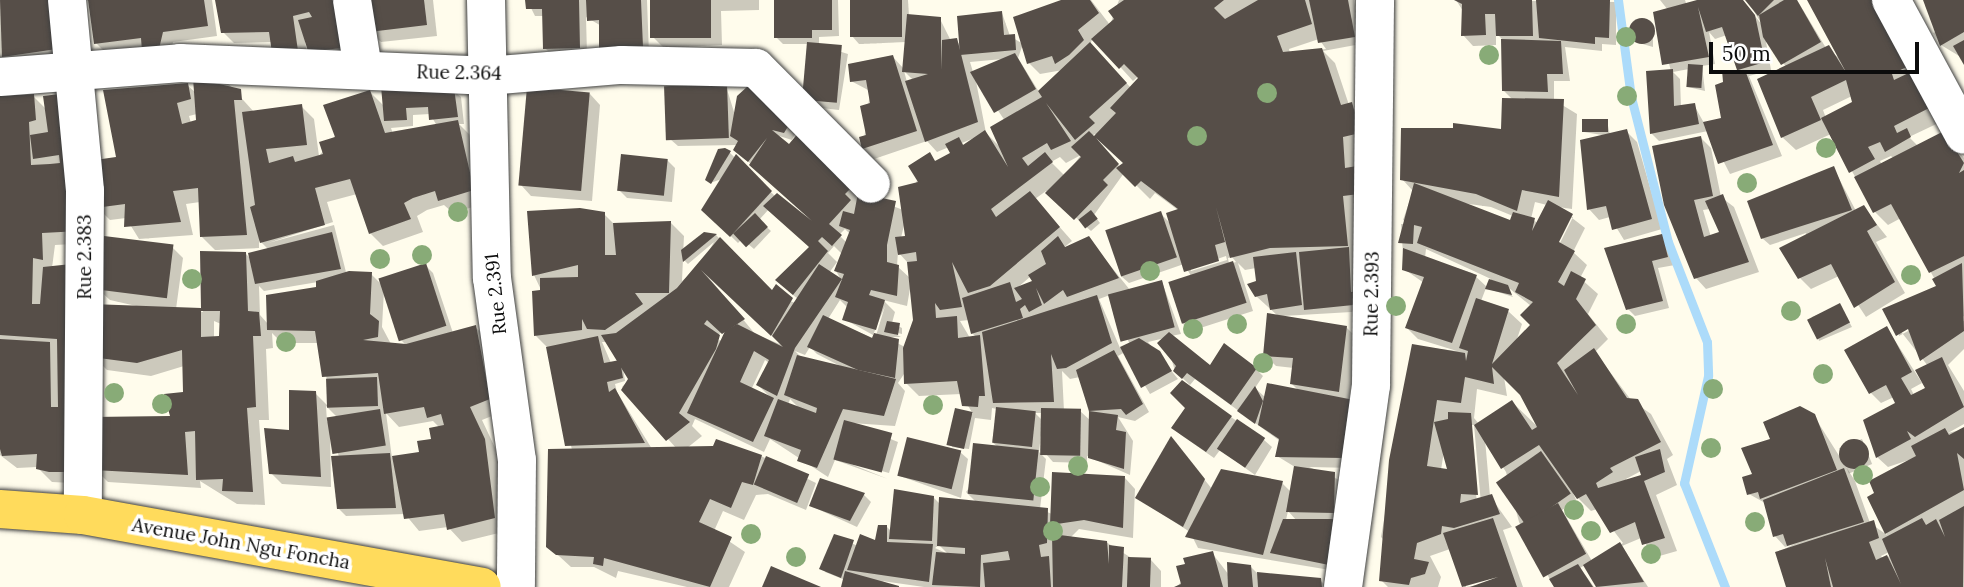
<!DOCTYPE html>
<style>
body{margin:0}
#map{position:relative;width:1964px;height:587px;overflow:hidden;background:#fffcec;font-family:Lora,serif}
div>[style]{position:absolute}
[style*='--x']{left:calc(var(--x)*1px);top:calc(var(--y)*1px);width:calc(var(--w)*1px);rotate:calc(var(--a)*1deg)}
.shadow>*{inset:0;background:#0003;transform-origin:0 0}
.stream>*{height:9px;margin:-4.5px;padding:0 4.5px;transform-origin:4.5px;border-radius:4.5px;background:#acdbfa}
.building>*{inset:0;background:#564e48;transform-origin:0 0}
.round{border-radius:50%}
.roads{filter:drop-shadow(0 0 2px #3f3f3f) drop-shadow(0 0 2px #3f3f3f)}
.minor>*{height:38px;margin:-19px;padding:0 19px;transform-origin:19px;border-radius:19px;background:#fff}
.major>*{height:38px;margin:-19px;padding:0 19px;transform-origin:19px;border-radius:19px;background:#ffdb5c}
.trees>*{width:20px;height:20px;margin:-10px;border-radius:50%;background:#88ab77}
span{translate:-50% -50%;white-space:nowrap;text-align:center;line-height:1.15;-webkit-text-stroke:7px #fff;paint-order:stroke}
.street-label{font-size:19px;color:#0c0c0c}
.scale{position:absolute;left:1709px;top:42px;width:210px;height:32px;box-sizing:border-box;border:4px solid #0c0c0c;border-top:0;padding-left:9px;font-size:21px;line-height:24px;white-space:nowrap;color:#0c0c0c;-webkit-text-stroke:5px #fff;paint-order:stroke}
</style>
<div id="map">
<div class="shadow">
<div style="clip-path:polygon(10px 0,69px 62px,0 75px,0 1px)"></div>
<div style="clip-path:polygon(84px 0,212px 0,217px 36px,173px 42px,170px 59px,107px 54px,96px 43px,90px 1px)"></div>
<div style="clip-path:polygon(217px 0,352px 0,367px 57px,321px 61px,305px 40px,308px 61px,272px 42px,234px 43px,223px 32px)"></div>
<div style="clip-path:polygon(367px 0,433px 0,437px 36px,381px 42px,370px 32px)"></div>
<div style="clip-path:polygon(527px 0,647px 0,649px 54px,586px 17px,587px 54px,552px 55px,545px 48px,544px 16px,535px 16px)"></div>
<div style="clip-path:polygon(652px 0,759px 0,759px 10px,721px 11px,722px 45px,664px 48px,653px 37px)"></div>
<div style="clip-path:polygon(775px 0,838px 0,839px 36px,819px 37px,819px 45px,848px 54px,839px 110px,805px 106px,809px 44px,783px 44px,776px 37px)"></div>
<div style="clip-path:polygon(evenodd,852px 0,908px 0,909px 16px,940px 19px,951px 41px,961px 44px,1002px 13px,1010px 36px,1023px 44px,1018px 58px,1039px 92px,1063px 70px,1040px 74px,1029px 63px,1063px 0,1091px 0,1110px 25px,1119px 0,1261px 0,1236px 14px,1265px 0,1354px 0,1361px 44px,1323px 51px,1335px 63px,1349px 105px,1365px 117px,1369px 311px,1283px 316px,1346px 327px,1357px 338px,1349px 401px,1354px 468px,1309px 467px,1342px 481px,1336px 571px,1198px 548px,1190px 532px,1137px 498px,1172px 439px,1212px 489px,1282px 483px,1291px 492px,1295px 467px,1277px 456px,1280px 441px,1195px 379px,1190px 385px,1175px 371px,1165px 338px,1148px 342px,1178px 379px,1150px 394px,1125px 352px,1118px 356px,1149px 412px,1135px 421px,1118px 417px,1133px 441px,1130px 475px,1087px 456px,1087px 463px,1053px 462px,1046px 454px,1042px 425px,1039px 452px,1046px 459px,1040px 509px,1052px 514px,1125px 478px,1135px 489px,1133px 538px,1079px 529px,1070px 538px,1106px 542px,1133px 559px,1151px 560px,1161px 571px,1161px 587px,924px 587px,882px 581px,895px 587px,843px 587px,845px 580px,825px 572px,835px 536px,858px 546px,877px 542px,887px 527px,891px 531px,933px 497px,941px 505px,977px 503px,966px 492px,998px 447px,992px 442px,997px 409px,992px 408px,991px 420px,975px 418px,969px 449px,952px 447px,957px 410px,973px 414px,961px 394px,919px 396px,906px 383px,906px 371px,898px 383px,905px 391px,895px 426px,851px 423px,898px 442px,889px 473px,841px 460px,888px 479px,835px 460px,828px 477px,770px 439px,764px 452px,695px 419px,692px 426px,702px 436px,687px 448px,761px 456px,816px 483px,806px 510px,768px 494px,756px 495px,744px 520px,723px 511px,714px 531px,745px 552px,729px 587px,687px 587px,618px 571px,616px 578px,594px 567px,571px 567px,548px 546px,572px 450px,548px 348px,536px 336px,542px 292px,534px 275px,604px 214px,615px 225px,671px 223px,684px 236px,683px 256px,705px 234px,716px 235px,772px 293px,795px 303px,798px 299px,788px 291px,811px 248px,769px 209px,759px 220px,771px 231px,754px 249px,742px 239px,738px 243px,704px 210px,722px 179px,710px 183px,729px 152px,776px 197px,817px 223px,743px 157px,738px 145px,678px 146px,670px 139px,726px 86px,734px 112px,798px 128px,792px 140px,776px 135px,850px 189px,903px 210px,929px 155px,936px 162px,952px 153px,949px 147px,937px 152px,927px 141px,874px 159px,863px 148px,870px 91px,851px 81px,892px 56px,904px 69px,906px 42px,859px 44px,852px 36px,852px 0,1093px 37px,1133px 81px,1142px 73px,1132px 89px,1090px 45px,1093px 37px,852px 0,1319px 39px,1326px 49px,1290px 53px,1289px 49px,1319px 39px,852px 0,1003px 59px,973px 72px,970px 62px,1003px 59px,852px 0,904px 71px,913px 80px,907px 82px,904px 71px,852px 0,975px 76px,1005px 121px,1002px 149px,986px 133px,975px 76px,852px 0,1095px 134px,1125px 163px,1120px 167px,1092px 136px,1095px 134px,852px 0,974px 138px,965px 146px,962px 143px,974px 138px,852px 0,1081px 155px,1065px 176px,1051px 162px,1060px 157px,1066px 163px,1081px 155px,852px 0,1124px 173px,1150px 199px,1155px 193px,1178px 210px,1171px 224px,1160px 213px,1107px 231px,1121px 276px,1129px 283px,1184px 264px,1191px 276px,1183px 324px,1191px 331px,1253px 311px,1238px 263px,1245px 270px,1256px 268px,1256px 296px,1278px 316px,1265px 355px,1276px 366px,1294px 368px,1292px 384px,1299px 391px,1266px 398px,1255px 388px,1263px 376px,1256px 369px,1210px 368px,1171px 336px,1181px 334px,1162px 282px,1130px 290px,1088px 238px,1062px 249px,1072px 241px,1035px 199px,1046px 191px,1091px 231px,1100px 223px,1094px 215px,1124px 173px,852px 0,905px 221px,907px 238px,901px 238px,905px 221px,852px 0,845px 229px,851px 235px,847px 243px,839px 235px,845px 229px,852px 0,714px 242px,700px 266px,682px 281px,683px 259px,688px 264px,714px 242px,852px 0,834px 246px,843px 255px,836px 271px,843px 283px,829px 273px,837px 262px,828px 253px,834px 246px,852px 0,898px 252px,908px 263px,910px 278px,897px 266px,898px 252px,852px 0,1226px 256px,1227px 260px,1191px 271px,1191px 268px,1226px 256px,852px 0,1232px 257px,1236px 262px,1229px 264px,1228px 258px,1232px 257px,852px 0,701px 268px,782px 345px,755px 334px,701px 268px,852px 0,1031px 276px,1035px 282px,1016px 289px,1031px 276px,852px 0,911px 283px,915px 320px,905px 347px,885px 337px,901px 337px,889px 331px,902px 334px,902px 328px,892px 323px,895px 312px,883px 300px,907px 306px,911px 283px,852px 0,1110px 295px,1130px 345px,1120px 348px,1099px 299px,1110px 295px,852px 0,840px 300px,848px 308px,844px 319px,873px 335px,885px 306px,875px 339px,828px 319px,840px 300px,852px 0,969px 320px,972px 333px,976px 337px,970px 338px,960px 321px,969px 320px,852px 0,728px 328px,722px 340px,715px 341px,713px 338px,728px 328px,852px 0,602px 342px,607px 342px,620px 362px,611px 363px,602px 342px,852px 0,810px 347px,817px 354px,844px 368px,802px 358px,795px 351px,805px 355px,810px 347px,852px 0,765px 360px,769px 363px,758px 385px,772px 399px,751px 390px,765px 360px,852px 0,623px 368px,630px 379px,622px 387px,676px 448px,652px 449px,617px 392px,615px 384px,625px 381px,623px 368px,852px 0,1062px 371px,1070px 379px,1080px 377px,1091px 421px,1080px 411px,1064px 411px,1062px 371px,852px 0,790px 399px,800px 409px,788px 405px,790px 399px,852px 0,1035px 413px,1043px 413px,1044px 422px,1035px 413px,852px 0,1288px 511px,1297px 521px,1286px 520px,1288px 511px,852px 0,939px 545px,948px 554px,935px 548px,939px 545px)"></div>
<div style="clip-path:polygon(evenodd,1456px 0,1616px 2px,1616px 45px,1602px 44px,1602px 51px,1565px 47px,1570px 81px,1554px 81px,1554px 100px,1577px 114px,1572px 209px,1558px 207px,1585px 228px,1573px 252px,1587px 265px,1580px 278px,1598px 294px,1588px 314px,1608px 339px,1595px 352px,1631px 400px,1651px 414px,1673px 455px,1667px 459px,1677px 485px,1656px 495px,1677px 551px,1656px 557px,1641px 538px,1622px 546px,1648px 587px,1598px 587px,1585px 565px,1580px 568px,1594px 587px,1554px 587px,1519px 522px,1506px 472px,1485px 439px,1490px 496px,1512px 527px,1503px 530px,1523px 587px,1464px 587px,1450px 549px,1430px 556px,1441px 577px,1438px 587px,1388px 587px,1381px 580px,1387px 543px,1381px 537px,1414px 346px,1457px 351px,1418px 339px,1407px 328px,1424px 283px,1404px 269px,1401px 224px,1408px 224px,1403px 220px,1413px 191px,1402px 179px,1502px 131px,1512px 99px,1504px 91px,1503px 40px,1496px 33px,1496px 45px,1473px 46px,1463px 35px,1463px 11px,1456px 0,1535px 202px,1547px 205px,1538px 223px,1531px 219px,1535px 202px,1456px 0,1462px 203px,1491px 207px,1513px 216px,1511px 222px,1462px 203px,1456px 0,1570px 217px,1573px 217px,1556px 251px,1553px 249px,1570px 217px,1456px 0,1426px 249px,1491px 279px,1488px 288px,1472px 273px,1425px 258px,1426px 249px,1456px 0,1504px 284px,1531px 306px,1532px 325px,1516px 342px,1522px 324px,1508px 311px,1481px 301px,1486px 288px,1513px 297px,1504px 284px,1456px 0,1504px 377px,1521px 394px,1539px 428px,1512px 402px,1479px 424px,1474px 418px,1477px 389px,1507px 396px,1504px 377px,1456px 0,1470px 425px,1474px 425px,1481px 504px,1477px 504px,1470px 425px,1456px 0,1444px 451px,1449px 471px,1441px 470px,1444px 451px,1456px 0,1641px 471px,1643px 476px,1627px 481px,1626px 479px,1641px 471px,1456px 0,1573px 493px,1591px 511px,1597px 509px,1623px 543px,1592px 561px,1562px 510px,1577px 502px,1573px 493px,1456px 0,1499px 575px,1501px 581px,1466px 587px,1466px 584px,1499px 575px)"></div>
<div style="clip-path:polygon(evenodd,1660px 0,1685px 0,1687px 6px,1742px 0,1763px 26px,1747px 0,1797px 0,1826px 48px,1838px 57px,1810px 1px,1879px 0,1927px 77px,1947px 119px,1909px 137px,1918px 146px,1943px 133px,1964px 158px,1964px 316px,1955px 322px,1964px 321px,1964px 349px,1948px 365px,1964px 391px,1964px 424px,1948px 433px,1964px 429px,1964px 587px,1787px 587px,1777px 553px,1794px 544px,1785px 547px,1775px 536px,1765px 503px,1749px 494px,1744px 478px,1755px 475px,1743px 449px,1772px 440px,1766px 423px,1800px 408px,1814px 416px,1855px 481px,1870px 523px,1887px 535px,1869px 497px,1876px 494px,1871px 482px,1918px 457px,1888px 467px,1877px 457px,1865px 421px,1898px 404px,1894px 397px,1881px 403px,1871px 393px,1847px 350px,1887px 328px,1922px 383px,1911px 389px,1914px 395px,1927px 389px,1920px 369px,1928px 366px,1884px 310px,1939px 287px,1901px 218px,1888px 225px,1875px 212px,1831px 134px,1796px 150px,1782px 137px,1759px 80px,1786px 67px,1765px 36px,1771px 70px,1749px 76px,1782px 156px,1730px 174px,1708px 131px,1659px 141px,1651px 133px,1648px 72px,1671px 71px,1655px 13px,1668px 10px,1660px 0,1709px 32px,1715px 39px,1727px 35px,1739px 72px,1724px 72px,1725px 83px,1717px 86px,1727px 110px,1723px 119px,1704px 123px,1694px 105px,1681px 107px,1680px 79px,1673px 72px,1689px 69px,1688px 87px,1705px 91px,1702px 66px,1715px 64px,1709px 32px,1660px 0,1852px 96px,1854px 103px,1826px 118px,1823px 110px,1852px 96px,1660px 0,1891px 156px,1894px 159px,1882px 165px,1880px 161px,1891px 156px,1660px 0,1915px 323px,1917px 326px,1899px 336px,1899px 332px,1915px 323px,1660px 0,1889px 552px,1892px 555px,1883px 559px,1881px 556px,1889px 552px)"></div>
<div style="clip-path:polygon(1925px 0,1964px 0,1964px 59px,1941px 45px,1933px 33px,1941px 29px)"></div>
<div style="clip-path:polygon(1635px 19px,1653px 25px,1653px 47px,1632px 41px)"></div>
<div style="clip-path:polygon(evenodd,225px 80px,254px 112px,301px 106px,314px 119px,319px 156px,370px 92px,385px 107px,453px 90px,461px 97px,464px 124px,459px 124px,471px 136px,486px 203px,453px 213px,444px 205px,427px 210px,417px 216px,423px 232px,383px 246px,370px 233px,357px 194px,327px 202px,333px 222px,268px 243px,334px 225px,347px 276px,371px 274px,383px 286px,425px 265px,433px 273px,453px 333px,475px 327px,489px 340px,502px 412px,482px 420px,498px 454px,507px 531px,462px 542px,448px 527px,419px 531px,405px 514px,346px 516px,338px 508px,339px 457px,330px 426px,331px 487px,282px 484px,271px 473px,315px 393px,329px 407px,327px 380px,319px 343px,282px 343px,272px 333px,273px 348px,266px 349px,269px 420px,259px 420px,265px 505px,237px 504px,200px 481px,201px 488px,108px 482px,95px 469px,91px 484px,52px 482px,37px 467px,17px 468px,0 455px,0 98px,33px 96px,47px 110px,92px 243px,55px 245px,52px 268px,93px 306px,145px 308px,110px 300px,99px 290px,172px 247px,183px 258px,176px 309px,203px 312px,202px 253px,245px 253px,252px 260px,269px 250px,259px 240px,259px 248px,215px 250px,201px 236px,200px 202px,186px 204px,193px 235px,139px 239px,126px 218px,110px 220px,97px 207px,118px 159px,187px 85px,196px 93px,225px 80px,197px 114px,198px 121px,191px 123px,189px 116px,197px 114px,225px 80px,430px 114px,437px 126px,393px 134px,391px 128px,413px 126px,413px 115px,430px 114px,225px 80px,318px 282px,318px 289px,268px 324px,260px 315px,259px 286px,264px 291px,318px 282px,225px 80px,384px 290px,401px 340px,406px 345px,391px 344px,382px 327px,384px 290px,225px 80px,214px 321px,221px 324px,220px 338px,214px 338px,214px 321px,225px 80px,92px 355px,107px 370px,151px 376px,184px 366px,185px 394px,172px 418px,92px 419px,92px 355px,225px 80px,326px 406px,336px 416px,349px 417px,327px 422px,326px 406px,225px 80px,386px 413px,399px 427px,433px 421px,440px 428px,421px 453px,392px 458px,386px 413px)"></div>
<div style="clip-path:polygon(590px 94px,600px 105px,592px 201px,531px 196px,521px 185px)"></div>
<div style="clip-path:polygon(1607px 121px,1610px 135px,1626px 131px,1637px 142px,1662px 229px,1624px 240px,1610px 217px,1599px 220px,1589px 209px,1602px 135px,1584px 132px)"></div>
<div style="clip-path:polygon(evenodd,1701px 138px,1711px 148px,1721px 197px,1734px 207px,1759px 272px,1706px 289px,1696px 278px,1665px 204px,1701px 138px,1710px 209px,1721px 233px,1711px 237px,1703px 210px,1710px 209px)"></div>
<div style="clip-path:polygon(667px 160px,675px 168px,672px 202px,627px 198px,620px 191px)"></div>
<div style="clip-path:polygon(1834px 169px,1856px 211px,1863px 207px,1887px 237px,1876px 242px,1905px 293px,1866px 317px,1839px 276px,1811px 289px,1800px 278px,1806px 233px,1770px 245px,1762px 238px)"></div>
<div style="clip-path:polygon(1661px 236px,1675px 265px,1658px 268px,1669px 308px,1635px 316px,1628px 309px)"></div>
<div style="clip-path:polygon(1840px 305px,1852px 327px,1819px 341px,1812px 317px)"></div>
<div style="clip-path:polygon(1187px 408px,1231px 417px,1264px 440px,1272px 447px,1255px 475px,1220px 450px,1214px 458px,1181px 435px,1173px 428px)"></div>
<div style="left:1862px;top:439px;width:27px;height:25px;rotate:68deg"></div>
<div style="clip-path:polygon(960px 452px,968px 459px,961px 498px,900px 476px)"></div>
<div style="clip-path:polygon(864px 495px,871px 502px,857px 527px,811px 506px)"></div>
<div style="clip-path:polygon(1212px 553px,1229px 575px,1250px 566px,1258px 574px,1320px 580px,1327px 587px,1176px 587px)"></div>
</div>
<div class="stream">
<div style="--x:1618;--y:0;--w:98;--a:82.4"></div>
<div style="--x:1631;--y:97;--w:150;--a:75.7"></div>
<div style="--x:1668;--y:242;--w:107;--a:68.7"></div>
<div style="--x:1707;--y:342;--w:34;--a:88"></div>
<div style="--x:1708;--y:376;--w:110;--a:102.6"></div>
<div style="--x:1684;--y:483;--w:112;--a:68.5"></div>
</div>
<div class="building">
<div style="clip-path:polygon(0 0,56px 0,57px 49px,2px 57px)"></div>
<div style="clip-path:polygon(88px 0,204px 0,208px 26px,163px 32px,159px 49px,142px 51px,141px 38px,94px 44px)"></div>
<div style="clip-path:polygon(215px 0,345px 0,357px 47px,308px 51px,298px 20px,312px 17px,309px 12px,293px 16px,298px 51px,272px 53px,269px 32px,221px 33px)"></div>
<div style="clip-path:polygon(365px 0,424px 0,427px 25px,369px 32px)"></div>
<div style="clip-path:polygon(525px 0,579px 0,580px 48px,543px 49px,542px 9px,526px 9px)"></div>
<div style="clip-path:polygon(586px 0,641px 0,643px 47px,599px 48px,599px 20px,587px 21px)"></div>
<div style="left:650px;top:0;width:61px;height:38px"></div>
<div style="clip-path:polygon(774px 0,832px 0,832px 30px,812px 30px,812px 38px,774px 38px)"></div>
<div style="left:850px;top:0;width:52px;height:37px"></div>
<div style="clip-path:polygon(1061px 0,1090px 0,1099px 13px,1078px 30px,1084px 40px,1069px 55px,1055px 64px,1052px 56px,1027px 64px,1013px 17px)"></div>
<div style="clip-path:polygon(1124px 0,1224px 0,1214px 8px,1225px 19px,1258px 0,1305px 0,1312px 24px,1277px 36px,1283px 52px,1322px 48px,1341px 105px,1352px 102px,1360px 133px,1343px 137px,1345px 168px,1357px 166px,1359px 194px,1343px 196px,1348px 246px,1270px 248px,1230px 258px,1216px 207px,1225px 242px,1215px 245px,1219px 261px,1184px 272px,1166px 213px,1178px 209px,1141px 181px,1135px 187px,1116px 168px,1123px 163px,1096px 138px,1119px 164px,1103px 180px,1108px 185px,1074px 220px,1045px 193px,1081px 157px,1071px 147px,1089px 131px,1094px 136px,1116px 113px,1110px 108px,1138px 78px,1124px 64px,1119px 69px,1091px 39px,1114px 19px,1108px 11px)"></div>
<div style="clip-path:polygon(1309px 0,1348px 0,1355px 37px,1318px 43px)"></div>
<div style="clip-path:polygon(1454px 0,1532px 0,1533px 36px,1496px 36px,1495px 14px,1485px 14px,1486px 35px,1461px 36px,1462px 4px)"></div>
<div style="clip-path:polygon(1536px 0,1610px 0,1609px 38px,1595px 37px,1595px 44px,1539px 38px)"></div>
<div style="clip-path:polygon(1697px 0,1743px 0,1755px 15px,1765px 62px,1738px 70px,1745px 70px,1773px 145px,1718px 164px,1703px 122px,1721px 118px,1715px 85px,1723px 82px,1722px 70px,1737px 70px,1722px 27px,1706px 32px,1698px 7px,1709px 57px,1662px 65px,1653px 12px)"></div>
<div style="clip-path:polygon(1745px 0,1774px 0,1758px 16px)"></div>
<div style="clip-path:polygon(1784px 0,1797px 0,1821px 42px,1781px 65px,1763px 37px,1759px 15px)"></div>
<div style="clip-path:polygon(1807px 0,1877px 0,1915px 63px,1892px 74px,1894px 80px,1917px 69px,1935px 105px,1894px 126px,1897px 133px,1907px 128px,1911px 137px,1885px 152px,1880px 142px,1868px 147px,1875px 159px,1849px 173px,1821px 118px,1852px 102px,1846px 80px,1811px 97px,1821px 120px,1781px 138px,1757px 79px,1829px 45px,1847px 74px)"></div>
<div style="clip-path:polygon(1923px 0,1964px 0,1964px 32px,1940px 46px)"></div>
<div style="clip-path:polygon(1002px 11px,1004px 35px,1015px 34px,1016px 50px,960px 55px,957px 16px)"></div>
<div style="clip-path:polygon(907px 14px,941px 17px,941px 70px,942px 40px,957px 38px,978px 122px,925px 142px,905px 81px,928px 74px,902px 72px)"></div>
<div class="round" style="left:1629px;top:18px;width:26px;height:26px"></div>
<div style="clip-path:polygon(1501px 39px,1561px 41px,1563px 74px,1547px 74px,1548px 92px,1502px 91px)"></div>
<div style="clip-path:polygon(1964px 40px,1964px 65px,1953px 46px)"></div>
<div style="left:807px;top:42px;width:35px;height:58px;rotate:5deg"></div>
<div style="clip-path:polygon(1090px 42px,1127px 83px,1089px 117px,1095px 123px,1075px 140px,1046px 103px,1071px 141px,1051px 150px,1047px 143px,1022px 158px,1028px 166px,1045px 152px,1053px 162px,991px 209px,996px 217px,1030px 191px,1060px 227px,990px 286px,968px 293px,952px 262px,962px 307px,940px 310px,935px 303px,936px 318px,957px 316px,958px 338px,980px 335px,985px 396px,979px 396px,978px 407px,962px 406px,957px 381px,904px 384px,903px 348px,913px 320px,907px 262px,917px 261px,916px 252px,898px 255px,895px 237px,905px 236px,898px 187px,918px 182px,908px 166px,930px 152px,935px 161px,950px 153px,945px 144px,959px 137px,963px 145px,985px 130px,1008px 167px,990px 127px,1042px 97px,1038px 91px)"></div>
<div style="clip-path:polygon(1015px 53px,1036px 89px,994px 113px,970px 72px)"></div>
<div style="clip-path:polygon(893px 55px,917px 131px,862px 149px,859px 137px,866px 135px,860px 106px,870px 103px,866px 80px,850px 82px,848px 64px)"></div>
<div style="left:1688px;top:64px;width:15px;height:23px;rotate:4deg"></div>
<div style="clip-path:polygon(1673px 69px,1674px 106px,1695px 103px,1699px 124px,1650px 134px,1646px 71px)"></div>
<div style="clip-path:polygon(759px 76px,792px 120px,784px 133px,772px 130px,789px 144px,800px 131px,851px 188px,845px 194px,851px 200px,829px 224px,842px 235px,832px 246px,822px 237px,818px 241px,828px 251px,793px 295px,775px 280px,809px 247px,763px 206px,777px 193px,812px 221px,749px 165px,767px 138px,748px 162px,733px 150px,738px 141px,730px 136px,737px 96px)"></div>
<div style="clip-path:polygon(193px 78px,241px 89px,242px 100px,234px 100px,247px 235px,200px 237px,198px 188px,173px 191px,181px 222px,124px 227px,125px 204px,95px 208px,88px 161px,116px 157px,103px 90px,188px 83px,191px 99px,177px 103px,182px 124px,196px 120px)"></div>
<div style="left:727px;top:84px;width:54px;height:63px;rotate:88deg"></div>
<div style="clip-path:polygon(381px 86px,454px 88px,458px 117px,429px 120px,428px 107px,406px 108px,407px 120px,384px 121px)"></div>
<div style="left:527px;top:87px;width:63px;height:99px;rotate:5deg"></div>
<div style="clip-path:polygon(370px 90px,385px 133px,458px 120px,474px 190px,438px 201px,435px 191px,413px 198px,404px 203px,411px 219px,369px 234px,350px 179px,315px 188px,325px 225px,260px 243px,250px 207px,255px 205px,242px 112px,302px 104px,307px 145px,266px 149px,269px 163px,293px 156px,295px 162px,323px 154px,319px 142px,335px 137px,323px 105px)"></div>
<div style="clip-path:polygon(68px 93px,80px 231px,42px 233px,43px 260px,33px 258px,32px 304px,40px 304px,43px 267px,81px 263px,78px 472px,49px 472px,36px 469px,37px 454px,2px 456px,0 449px,0 339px,50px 342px,51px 407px,58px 407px,57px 339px,0 335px,0 96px,34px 94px,36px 120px,29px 122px,31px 165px,50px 164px,60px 163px,59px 155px,33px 159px,30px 135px,48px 132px,43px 96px)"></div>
<div style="clip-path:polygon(1502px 98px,1564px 99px,1559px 197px,1522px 190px,1517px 211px,1476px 194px,1400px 180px,1401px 128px,1453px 128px,1453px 123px,1501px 129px)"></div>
<div style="left:1608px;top:119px;width:13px;height:26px;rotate:90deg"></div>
<div style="clip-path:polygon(1627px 129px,1652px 219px,1612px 230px,1606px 206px,1587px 210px,1580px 140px)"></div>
<div style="clip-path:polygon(1944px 131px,1964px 163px,1959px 173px,1964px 170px,1964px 256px,1929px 273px,1891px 204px,1873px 213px,1854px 177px)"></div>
<div style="clip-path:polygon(1701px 136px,1713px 196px,1694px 200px,1704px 237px,1719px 232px,1705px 201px,1723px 194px,1749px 262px,1694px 279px,1664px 205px,1652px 146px)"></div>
<div style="clip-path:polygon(725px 148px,731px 151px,711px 184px,705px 180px,718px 149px)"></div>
<div style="left:621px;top:154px;width:47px;height:37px;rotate:6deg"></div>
<div style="clip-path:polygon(736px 154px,772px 191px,730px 237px,701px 210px)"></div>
<div style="clip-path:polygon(1834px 166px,1852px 210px,1761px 239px,1747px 201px)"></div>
<div style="clip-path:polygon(1414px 183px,1510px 220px,1513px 212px,1535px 218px,1532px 231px,1548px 200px,1573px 214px,1559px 242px,1575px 251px,1558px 282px,1564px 286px,1571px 271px,1586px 279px,1576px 299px,1596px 325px,1557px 363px,1578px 395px,1564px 370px,1594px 348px,1627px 398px,1638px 399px,1661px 442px,1610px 468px,1613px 472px,1596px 483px,1598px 488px,1641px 475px,1635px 457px,1660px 449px,1665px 472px,1644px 481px,1665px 538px,1642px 545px,1635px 522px,1610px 533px,1586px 494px,1577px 499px,1539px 445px,1501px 469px,1474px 425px,1512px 400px,1532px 430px,1537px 427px,1520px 395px,1492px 367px,1494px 384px,1465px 377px,1461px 403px,1437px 400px,1427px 466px,1447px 469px,1434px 422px,1448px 419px,1448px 412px,1471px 413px,1478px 495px,1461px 494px,1460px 503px,1492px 494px,1500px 514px,1454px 528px,1442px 526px,1441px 534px,1417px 543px,1414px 559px,1429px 562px,1425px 574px,1411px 578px,1409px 585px,1379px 581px,1389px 460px,1412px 344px,1465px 353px,1466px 361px,1468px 351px,1459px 348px,1476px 298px,1509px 309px,1492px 364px,1530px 325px,1520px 315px,1533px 302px,1515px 292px,1519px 283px,1417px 243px,1422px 227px,1414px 225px,1413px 244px,1398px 243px)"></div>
<div style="clip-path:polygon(858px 193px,896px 201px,887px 245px,887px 262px,899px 265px,897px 296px,871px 290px,869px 295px,885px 300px,876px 330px,842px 320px,848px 302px,835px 297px,844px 274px,834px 271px,850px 230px,839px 226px,843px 211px,854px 214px)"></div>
<div style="clip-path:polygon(1864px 205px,1877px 225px,1867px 231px,1895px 282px,1854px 308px,1831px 264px,1798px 279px,1779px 248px)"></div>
<div style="clip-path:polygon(580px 208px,605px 212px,605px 255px,616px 255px,613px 223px,671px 221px,669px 293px,635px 293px,643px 304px,605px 330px,587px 329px,582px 319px,582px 330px,534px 336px,532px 291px,540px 290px,540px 278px,578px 277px,578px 265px,532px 276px,527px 211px)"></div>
<div style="left:1091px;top:210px;width:11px;height:16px;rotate:52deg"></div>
<div style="left:1161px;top:211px;width:49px;height:59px;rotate:71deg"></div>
<div style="left:755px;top:213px;width:19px;height:30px;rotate:47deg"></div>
<div style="clip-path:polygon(332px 232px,341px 269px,255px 284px,248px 253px)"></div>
<div style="clip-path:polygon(704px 232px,717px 234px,683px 262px,681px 250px)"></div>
<div style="clip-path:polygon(1662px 234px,1668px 257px,1652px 261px,1663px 301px,1626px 310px,1604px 248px)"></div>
<div style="left:104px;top:236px;width:70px;height:54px;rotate:7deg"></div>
<div style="clip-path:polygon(1058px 236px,1065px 247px,1089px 236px,1119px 278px,1067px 297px,1063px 290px,1044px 304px,1036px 288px,1042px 305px,1029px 312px,1025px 305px,1020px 309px,1023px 318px,971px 334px,962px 298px,1010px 282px,1016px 302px,1022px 299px,1014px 288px,1032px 281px,1028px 275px,1046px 264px,1041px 251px)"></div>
<div style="clip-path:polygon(720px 237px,772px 290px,776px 284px,793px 298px,771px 336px,701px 270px,745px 319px,722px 334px,707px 320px,704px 324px,720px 335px,716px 349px,679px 413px,690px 422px,666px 441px,621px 390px,628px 379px,601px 335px,616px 333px,677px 288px)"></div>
<div style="clip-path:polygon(1349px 247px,1351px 292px,1361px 291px,1363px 304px,1304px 310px,1299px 252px)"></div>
<div style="clip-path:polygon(1403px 248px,1477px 275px,1452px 343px,1405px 328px,1424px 277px,1402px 270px)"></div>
<div style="clip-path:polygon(evenodd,200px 251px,246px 252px,248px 311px,259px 312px,261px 336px,253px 336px,256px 407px,247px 408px,253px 492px,222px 491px,223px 479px,196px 480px,195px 431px,185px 432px,188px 475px,93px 470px,92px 417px,170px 416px,164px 394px,183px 392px,182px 350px,137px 363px,91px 357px,91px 304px,201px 308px,200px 251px,201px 311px,220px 311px,219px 336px,201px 337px,201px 311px)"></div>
<div style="clip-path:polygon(1296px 252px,1302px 305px,1270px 310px,1267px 294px,1255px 297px,1247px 284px,1256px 281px,1253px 257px)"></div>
<div style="left:1233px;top:261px;width:44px;height:68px;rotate:72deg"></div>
<div style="left:426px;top:263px;width:66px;height:50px;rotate:72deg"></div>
<div style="clip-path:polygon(1962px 263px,1964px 331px,1920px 361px,1908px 329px,1896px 336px,1882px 309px,1936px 286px,1932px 279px)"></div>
<div style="clip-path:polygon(819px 264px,842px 279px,795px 348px,777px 396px,756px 385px,769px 360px,754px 351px,740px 382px,774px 398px,753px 442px,687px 413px,725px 331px,737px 324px,783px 347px,772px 336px)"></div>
<div style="clip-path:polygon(349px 271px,372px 272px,370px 314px,379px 321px,378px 337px,363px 340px,406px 344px,476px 325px,490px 399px,470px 407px,485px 439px,495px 518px,447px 530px,444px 514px,404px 519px,392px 456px,419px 452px,417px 441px,431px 439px,429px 428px,444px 425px,441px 414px,427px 418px,424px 407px,384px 414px,378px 373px,322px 377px,315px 331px,267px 330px,266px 295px,316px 287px,316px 281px)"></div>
<div style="clip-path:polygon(1489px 279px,1508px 285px,1512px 295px,1485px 289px)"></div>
<div style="left:1162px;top:280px;width:49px;height:56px;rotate:75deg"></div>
<div style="clip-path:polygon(1097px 295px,1112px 343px,1066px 368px,1057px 369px,1051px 354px,1054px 402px,993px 403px,982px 332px)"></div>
<div style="left:1840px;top:303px;width:22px;height:37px;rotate:63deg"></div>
<div style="clip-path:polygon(1267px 313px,1347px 326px,1339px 392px,1290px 384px,1293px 358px,1263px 356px)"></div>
<div style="clip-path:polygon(823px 315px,872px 338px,874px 333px,899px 339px,895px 378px,858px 370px,807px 347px)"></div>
<div style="clip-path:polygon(887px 321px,900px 323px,898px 335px,884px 332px)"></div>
<div style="clip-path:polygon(1887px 326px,1912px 372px,1901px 378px,1911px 395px,1925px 388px,1915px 370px,1942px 357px,1964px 407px,1915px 437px,1907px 431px,1911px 439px,1876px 458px,1863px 420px,1895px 403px,1886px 385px,1869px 394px,1844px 350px)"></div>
<div style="clip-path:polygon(1169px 332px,1210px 365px,1224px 343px,1257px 368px,1231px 405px,1187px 373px,1182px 379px,1173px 371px,1176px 366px,1157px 343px)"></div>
<div style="clip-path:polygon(598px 336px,604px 363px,620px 360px,623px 378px,607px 382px,609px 392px,615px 388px,645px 443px,565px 446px,546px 347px)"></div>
<div style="clip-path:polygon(1139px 338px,1160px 351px,1172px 371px,1141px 388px,1120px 347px)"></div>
<div style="clip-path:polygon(1114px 350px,1143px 404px,1126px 415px,1121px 409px,1089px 411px,1118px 415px,1116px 430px,1126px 432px,1124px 469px,1088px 458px,1089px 411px,1076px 370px)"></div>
<div style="clip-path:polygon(797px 355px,896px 379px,884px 416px,843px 409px,817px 468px,797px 461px,801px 450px,764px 436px,778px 399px,816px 413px,817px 408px,784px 395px)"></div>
<div style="left:377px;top:377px;width:29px;height:51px;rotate:88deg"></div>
<div style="clip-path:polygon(1182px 380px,1232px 416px,1206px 452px,1171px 428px,1185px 408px,1170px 393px)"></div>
<div style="clip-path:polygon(1267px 383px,1354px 400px,1344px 458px,1275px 457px,1279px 439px,1258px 425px)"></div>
<div style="clip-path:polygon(1255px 386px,1263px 401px,1255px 424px,1237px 411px)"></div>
<div style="clip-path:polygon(289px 390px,316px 391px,321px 477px,269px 474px,264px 428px,289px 430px)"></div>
<div style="clip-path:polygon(1800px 406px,1815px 414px,1837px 470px,1760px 499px,1758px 492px,1747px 495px,1742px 477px,1752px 474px,1741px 448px,1770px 439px,1763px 422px)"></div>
<div style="left:996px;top:407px;width:40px;height:36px;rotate:6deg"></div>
<div style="left:955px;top:408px;width:18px;height:38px;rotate:13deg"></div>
<div style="left:1041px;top:408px;width:40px;height:47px;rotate:1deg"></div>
<div style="left:380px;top:409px;width:37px;height:54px;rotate:81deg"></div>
<div style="left:1237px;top:419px;width:34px;height:36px;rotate:34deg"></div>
<div style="left:844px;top:420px;width:50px;height:41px;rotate:15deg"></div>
<div style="clip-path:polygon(1964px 427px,1964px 459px,1957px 453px,1964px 490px,1885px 534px,1867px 497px,1874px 493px,1869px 481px,1916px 456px,1911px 446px,1945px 428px,1949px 435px)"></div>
<div style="clip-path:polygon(1171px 436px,1205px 479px,1183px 527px,1135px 498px)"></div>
<div style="left:907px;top:437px;width:56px;height:40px;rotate:14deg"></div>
<div style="clip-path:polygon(716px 439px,762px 455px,753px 485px,742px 482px,731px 508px,710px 499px,699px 522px,732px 537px,710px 587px,604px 558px,603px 566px,593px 564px,594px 557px,556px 555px,546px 547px,548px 449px,713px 446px)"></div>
<div class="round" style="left:1839px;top:439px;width:30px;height:30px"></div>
<div style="left:973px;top:443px;width:66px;height:51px;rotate:6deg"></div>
<div style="left:1541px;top:451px;width:52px;height:55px;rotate:55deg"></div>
<div style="clip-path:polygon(390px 453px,396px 508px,337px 509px,331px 456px)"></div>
<div style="left:766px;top:456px;width:47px;height:31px;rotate:23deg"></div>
<div style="clip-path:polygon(1294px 466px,1335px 472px,1334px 513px,1286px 512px)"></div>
<div style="clip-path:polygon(1844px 468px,1864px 522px,1787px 546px,1783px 534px,1773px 537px,1763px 500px)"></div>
<div style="clip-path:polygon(1221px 469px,1283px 481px,1263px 555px,1185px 537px)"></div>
<div style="clip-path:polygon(1052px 472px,1125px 476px,1123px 528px,1084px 520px,1050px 525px)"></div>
<div style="clip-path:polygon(820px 478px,865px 493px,850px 521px,809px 506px)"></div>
<div style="clip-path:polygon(894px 489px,934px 496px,932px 541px,889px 539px)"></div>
<div style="clip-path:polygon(939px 497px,1048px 508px,1047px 543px,1039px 545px,1041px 557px,1049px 556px,1051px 587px,985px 587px,983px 563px,1010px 560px,1008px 551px,981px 555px,980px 587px,932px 585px,936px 552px,965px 554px,965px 548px,937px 546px)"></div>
<div style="left:1558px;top:503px;width:58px;height:49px;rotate:61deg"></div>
<div style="clip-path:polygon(1964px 506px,1963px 587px,1833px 587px,1825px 558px,1831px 587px,1786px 587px,1775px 552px,1874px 520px,1879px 538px,1869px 542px,1876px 560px,1887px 555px,1901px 584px,1882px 539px,1922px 518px,1926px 525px,1936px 519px,1945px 537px,1939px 520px)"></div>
<div style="clip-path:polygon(1493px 518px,1517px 587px,1470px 587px,1498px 577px,1462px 587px,1443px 533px)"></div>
<div style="clip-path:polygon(1283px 519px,1338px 519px,1329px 565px,1270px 553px)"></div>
<div style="clip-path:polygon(878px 525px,887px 525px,887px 542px,933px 544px,929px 582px,847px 570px,860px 534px,875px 540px)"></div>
<div style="clip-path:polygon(834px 534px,854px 540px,841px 578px,819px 569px)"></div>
<div style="clip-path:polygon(1052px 534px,1107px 541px,1109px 564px,1109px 545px,1124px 547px,1122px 587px,1053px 587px)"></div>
<div style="clip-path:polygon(1620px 542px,1644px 582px,1596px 587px,1583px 565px)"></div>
<div style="clip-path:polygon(1213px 551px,1223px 587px,1174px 587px,1181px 584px,1176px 566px,1185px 564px,1183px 558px)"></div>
<div style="left:1128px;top:557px;width:23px;height:30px;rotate:2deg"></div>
<div style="clip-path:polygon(1227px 562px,1251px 565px,1253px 587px,1228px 587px)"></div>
<div style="clip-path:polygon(1578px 564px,1593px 587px,1554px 587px,1549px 579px)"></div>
<div style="clip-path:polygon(771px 566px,821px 587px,762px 587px)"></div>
<div style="clip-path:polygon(845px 571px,899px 586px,899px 587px,841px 587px)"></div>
<div style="clip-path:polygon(1257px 572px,1321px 578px,1322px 587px,1258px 587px)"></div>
</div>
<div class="roads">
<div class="minor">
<div style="--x:67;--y:0;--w:192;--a:84.6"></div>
<div style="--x:85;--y:191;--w:324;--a:90.4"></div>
<div style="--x:352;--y:0;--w:70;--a:80.9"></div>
<div style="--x:486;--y:0;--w:278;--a:88.8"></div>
<div style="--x:492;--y:278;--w:184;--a:82.2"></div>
<div style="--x:517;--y:460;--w:127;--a:90.5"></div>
<div style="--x:1891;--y:0;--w:153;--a:61.6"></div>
<div style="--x:0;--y:77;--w:181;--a:-4.4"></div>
<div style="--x:180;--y:63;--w:307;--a:2.4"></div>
<div style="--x:487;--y:76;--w:135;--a:-4.7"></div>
<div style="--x:622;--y:65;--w:134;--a:1.3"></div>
<div style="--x:756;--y:68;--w:163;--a:45.2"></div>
<div style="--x:1343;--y:587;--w:203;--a:-82.1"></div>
<div style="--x:1371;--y:386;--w:386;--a:-89.4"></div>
</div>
<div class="major">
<div style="--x:0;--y:509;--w:83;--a:4.1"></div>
<div style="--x:83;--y:515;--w:405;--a:10.2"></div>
</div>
</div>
<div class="trees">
<div style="left:1626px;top:37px"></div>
<div style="left:1489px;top:55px"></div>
<div style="left:1267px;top:93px"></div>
<div style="left:1627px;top:96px"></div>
<div style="left:1197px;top:136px"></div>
<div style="left:1826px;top:148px"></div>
<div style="left:1747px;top:183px"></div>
<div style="left:458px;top:212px"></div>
<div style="left:422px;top:255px"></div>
<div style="left:380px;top:259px"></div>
<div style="left:1150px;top:271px"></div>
<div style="left:1911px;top:275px"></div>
<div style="left:192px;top:279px"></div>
<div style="left:1396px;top:306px"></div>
<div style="left:1791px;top:311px"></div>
<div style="left:1237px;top:324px"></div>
<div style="left:1626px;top:324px"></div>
<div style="left:1193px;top:329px"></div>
<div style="left:286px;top:342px"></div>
<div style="left:1263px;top:363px"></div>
<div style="left:1823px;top:374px"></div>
<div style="left:1713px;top:389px"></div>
<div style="left:114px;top:393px"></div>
<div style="left:162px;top:404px"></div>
<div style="left:933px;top:405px"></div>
<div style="left:1711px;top:448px"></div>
<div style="left:1078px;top:466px"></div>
<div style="left:1863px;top:475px"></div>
<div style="left:1040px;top:487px"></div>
<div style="left:1574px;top:510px"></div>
<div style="left:1755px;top:522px"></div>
<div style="left:1053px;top:531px"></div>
<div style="left:1591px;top:531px"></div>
<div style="left:751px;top:534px"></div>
<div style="left:1651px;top:554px"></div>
<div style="left:796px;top:557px"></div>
</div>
<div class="street-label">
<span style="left:459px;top:73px;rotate:1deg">Rue 2.364</span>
<span style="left:85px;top:257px;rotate:-90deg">Rue 2.383</span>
<span style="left:496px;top:294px;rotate:-96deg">Rue 2.391</span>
<span style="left:1372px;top:294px;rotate:-89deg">Rue 2.393</span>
<span style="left:241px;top:544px;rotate:10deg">Avenue John Ngu Foncha</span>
</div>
<div class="scale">50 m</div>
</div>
